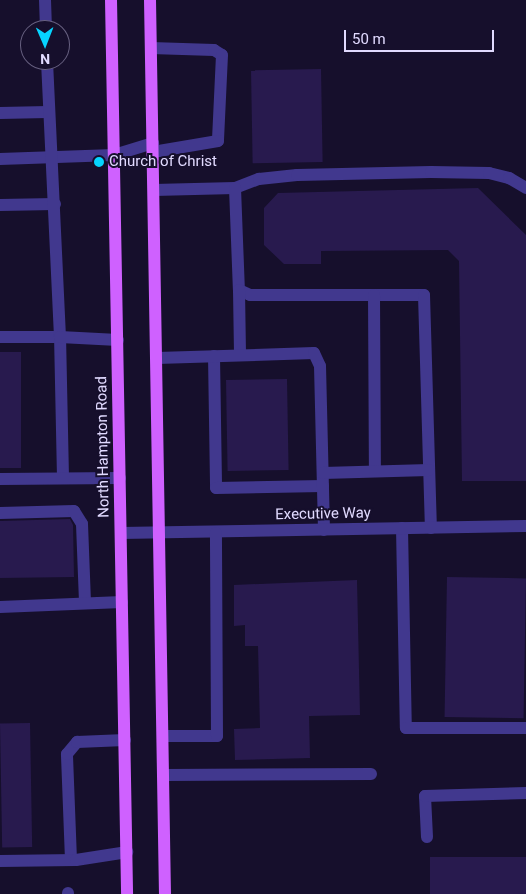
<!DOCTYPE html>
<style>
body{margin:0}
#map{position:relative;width:526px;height:894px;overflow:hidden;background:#160f2c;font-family:Roboto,sans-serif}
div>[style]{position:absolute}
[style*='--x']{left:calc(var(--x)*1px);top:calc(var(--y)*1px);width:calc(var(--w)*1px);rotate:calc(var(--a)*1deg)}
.building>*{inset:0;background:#281a4e;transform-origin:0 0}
.minor>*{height:12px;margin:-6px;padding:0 6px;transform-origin:6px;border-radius:6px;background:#41388e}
.major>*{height:12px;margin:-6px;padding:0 6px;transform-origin:6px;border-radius:6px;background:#cf61ff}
.dots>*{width:14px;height:14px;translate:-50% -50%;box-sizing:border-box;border:2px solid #160f2c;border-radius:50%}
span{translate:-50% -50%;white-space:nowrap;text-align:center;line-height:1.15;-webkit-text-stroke:4px #160f2c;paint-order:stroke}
.poi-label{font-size:15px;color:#e1daff}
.left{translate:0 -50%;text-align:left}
.street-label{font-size:15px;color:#e1daff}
.north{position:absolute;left:20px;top:20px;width:50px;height:50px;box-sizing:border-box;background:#160f2c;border:1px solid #676080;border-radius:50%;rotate:179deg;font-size:14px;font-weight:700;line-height:20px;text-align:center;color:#e1daff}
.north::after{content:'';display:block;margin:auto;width:18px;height:22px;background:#06d4ff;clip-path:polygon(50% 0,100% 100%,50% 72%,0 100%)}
.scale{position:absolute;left:344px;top:30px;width:150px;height:22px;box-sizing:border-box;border:2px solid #e1daff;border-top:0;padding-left:6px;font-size:15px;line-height:18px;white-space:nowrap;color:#e1daff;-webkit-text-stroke:4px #160f2c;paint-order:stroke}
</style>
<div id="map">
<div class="building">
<div style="left:321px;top:69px;width:93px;height:70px;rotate:89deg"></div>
<div style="clip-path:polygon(478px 188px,526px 235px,526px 481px,462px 481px,459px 261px,448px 250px,321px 251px,321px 264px,284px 264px,264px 245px,264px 208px,278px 193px)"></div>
<div style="left:0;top:352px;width:21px;height:116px"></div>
<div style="left:287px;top:379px;width:91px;height:61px;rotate:89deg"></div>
<div style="clip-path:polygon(70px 519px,73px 525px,74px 577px,0 578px,0 521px)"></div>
<div style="left:447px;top:577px;width:79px;height:140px;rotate:1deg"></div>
<div style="clip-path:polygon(357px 580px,360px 715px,309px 716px,310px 758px,235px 760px,234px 729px,260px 728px,258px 646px,245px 646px,245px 625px,234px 626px,234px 585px)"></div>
<div style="left:30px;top:723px;width:124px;height:30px;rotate:89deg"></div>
<div style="left:526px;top:857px;width:37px;height:96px;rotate:90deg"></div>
</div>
<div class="minor">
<div style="--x:45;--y:0;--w:30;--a:88"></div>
<div style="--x:151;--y:48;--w:63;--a:1.8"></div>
<div style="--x:214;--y:50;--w:9;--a:32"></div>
<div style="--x:222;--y:55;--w:86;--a:92.7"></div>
<div style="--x:218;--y:141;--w:66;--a:170.4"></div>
<div style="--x:0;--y:113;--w:48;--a:-1.2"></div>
<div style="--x:0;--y:159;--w:114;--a:-2"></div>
<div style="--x:114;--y:155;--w:41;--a:-17.1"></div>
<div style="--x:235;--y:188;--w:26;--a:-21"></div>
<div style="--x:259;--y:179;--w:38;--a:-6"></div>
<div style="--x:297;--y:175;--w:134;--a:-1.3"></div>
<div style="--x:431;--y:172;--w:58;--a:1"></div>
<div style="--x:489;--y:173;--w:21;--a:14"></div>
<div style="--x:509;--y:178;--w:20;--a:30"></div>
<div style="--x:154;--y:190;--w:81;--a:-1.4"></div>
<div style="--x:235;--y:188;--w:102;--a:87.8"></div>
<div style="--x:239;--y:290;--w:12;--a:24"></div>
<div style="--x:250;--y:295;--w:174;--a:0"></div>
<div style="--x:424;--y:295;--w:233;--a:88.3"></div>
<div style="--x:0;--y:205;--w:55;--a:-1"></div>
<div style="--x:239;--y:290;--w:65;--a:89.1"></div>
<div style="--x:374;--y:295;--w:176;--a:89.7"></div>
<div style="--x:0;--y:337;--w:60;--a:0"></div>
<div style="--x:60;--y:337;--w:277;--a:-92.7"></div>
<div style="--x:214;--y:356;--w:132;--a:89.1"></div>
<div style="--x:216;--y:488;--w:107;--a:-1.1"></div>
<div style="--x:157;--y:358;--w:157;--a:-1.8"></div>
<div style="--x:314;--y:353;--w:14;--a:65"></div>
<div style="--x:320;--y:366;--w:164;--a:88.6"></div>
<div style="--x:323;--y:473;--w:106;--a:-1.6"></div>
<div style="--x:63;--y:478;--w:141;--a:-91.2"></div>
<div style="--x:60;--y:337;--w:58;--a:3"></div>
<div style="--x:0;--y:479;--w:120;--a:-0.5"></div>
<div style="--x:0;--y:513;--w:74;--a:-1.5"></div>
<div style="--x:74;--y:511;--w:15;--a:58"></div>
<div style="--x:82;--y:524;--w:79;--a:87.8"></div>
<div style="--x:402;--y:528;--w:200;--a:88.9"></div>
<div style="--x:406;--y:728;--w:120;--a:0"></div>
<div style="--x:121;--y:533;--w:405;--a:-1"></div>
<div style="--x:0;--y:607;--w:122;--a:-2.3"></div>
<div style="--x:163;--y:736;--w:54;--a:0"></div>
<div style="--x:217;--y:736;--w:203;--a:-90.3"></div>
<div style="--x:164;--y:775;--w:207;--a:-0.3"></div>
<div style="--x:427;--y:837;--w:41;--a:-92.8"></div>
<div style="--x:425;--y:796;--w:101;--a:-1.7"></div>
<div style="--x:71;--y:860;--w:106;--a:-92.2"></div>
<div style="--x:67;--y:754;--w:16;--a:-50"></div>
<div style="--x:77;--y:742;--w:48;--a:-2.4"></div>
<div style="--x:0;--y:861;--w:76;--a:-0.8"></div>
<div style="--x:76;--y:860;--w:52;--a:-8.9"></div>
<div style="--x:68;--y:893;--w:1;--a:90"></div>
</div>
<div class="major">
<div style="--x:111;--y:0;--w:894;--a:88.97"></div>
<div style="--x:150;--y:0;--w:894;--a:89.04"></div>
</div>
<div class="dots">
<div style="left:99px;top:162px;background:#06d4ff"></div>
</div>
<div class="poi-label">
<span class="left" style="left:109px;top:162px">Church of Christ</span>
</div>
<div class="street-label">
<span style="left:103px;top:447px;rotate:-91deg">North Hampton Road</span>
<span style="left:323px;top:514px;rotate:-1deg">Executive Way</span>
</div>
<div class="north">N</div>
<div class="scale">50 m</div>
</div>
